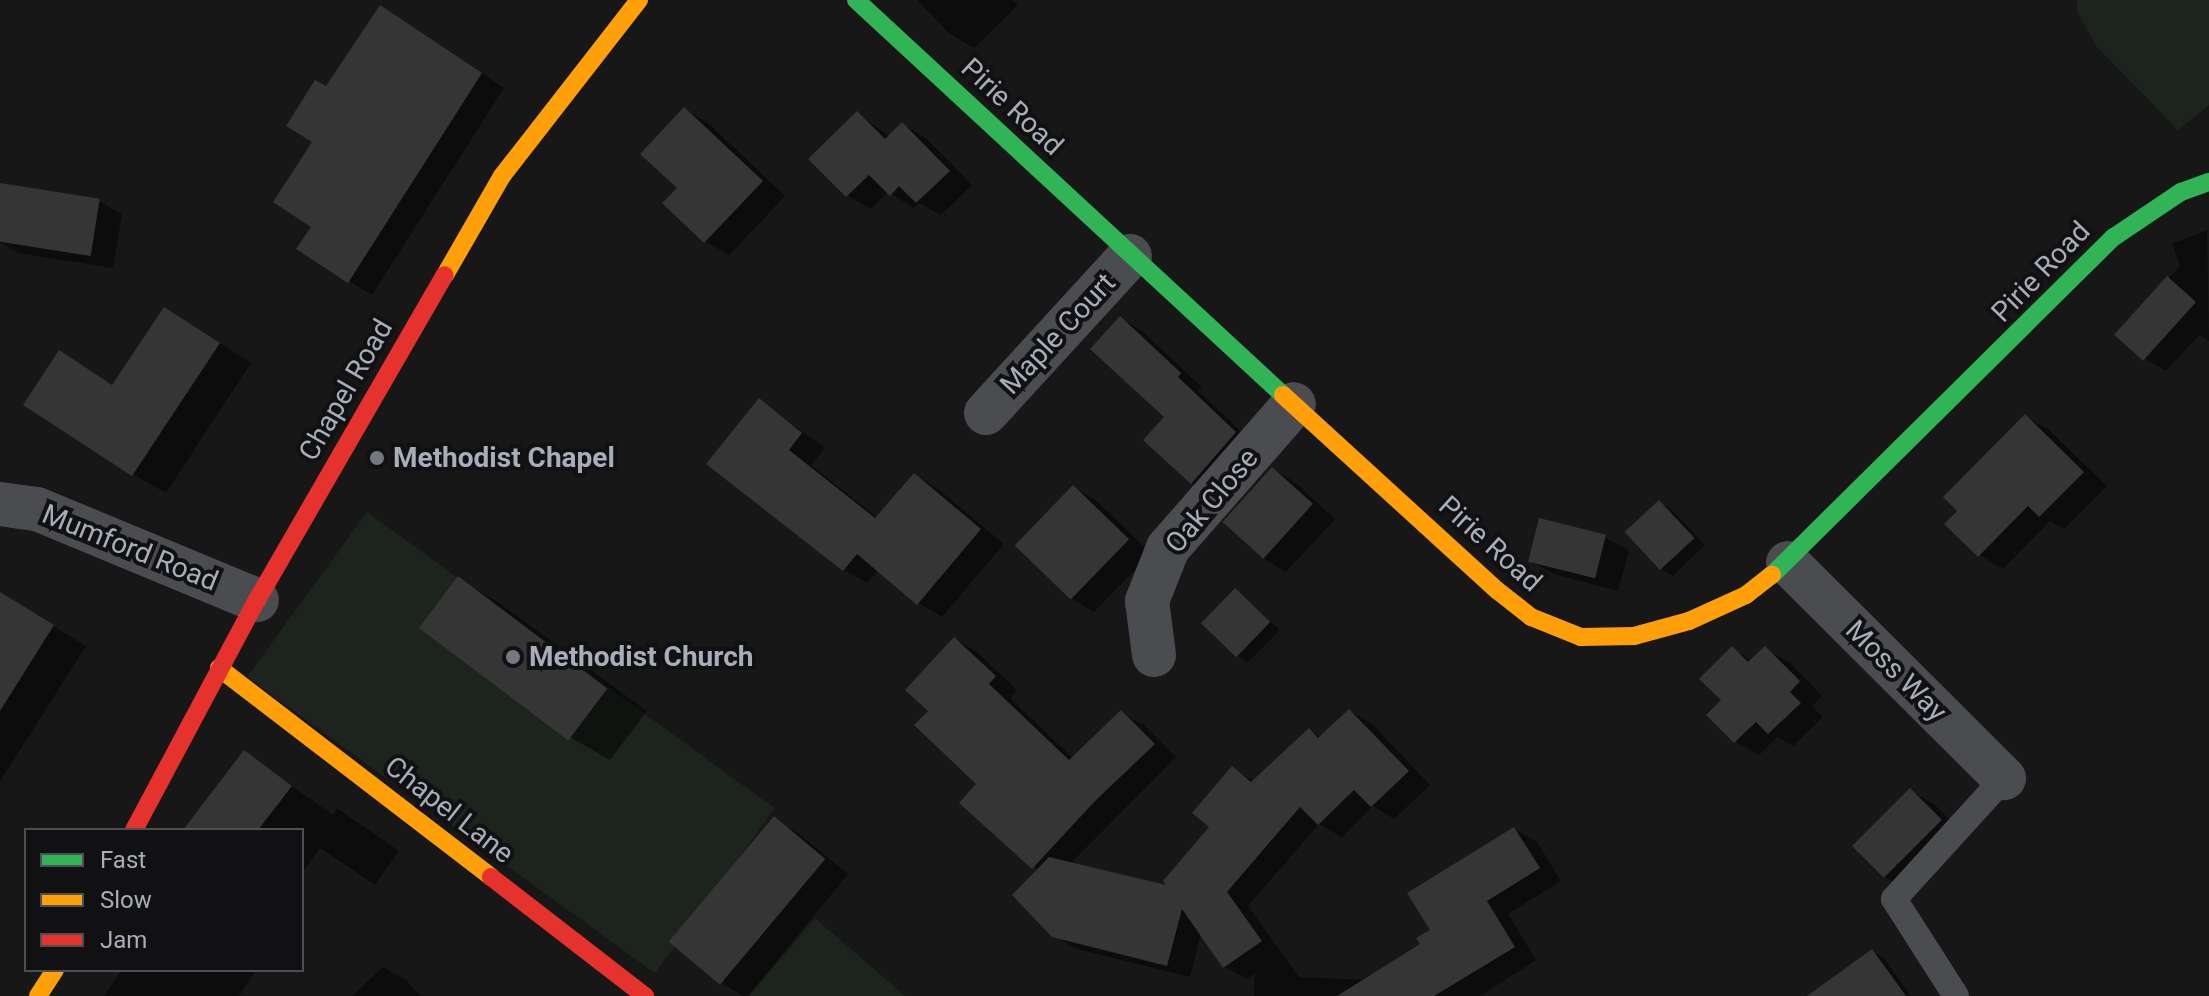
<!DOCTYPE html>
<style>
body{margin:0}
#map{position:relative;width:2209px;height:996px;overflow:hidden;background:#171717;font-family:Roboto,sans-serif}
div>[style]{position:absolute}
[style*='--x']{left:calc(var(--x)*1px);top:calc(var(--y)*1px);width:calc(var(--w)*1px);rotate:calc(var(--a)*1deg)}
.green>*{inset:0;background:#1d241e;transform-origin:0 0}
.shadow>*{inset:0;background:#0007}
.building>*{inset:0;background:#353536;transform-origin:0 0}
.lane>*{height:26px;margin:-13px;padding:0 13px;transform-origin:13px;border-radius:13px;background:#4b4c50}
.street>*{height:44px;margin:-22px;padding:0 22px;transform-origin:22px;border-radius:22px;background:#4b4c50}
.fast>*{height:18px;margin:-9px;padding:0 9px;transform-origin:9px;border-radius:9px;background:#30b455}
.slow>*{height:18px;margin:-9px;padding:0 9px;transform-origin:9px;border-radius:9px;background:#ff9f0a}
.jam>*{height:18px;margin:-9px;padding:0 9px;transform-origin:9px;border-radius:9px;background:#e5322d}
.dots>*{width:22px;height:22px;translate:-50% -50%;box-sizing:border-box;border:4px solid #111113;border-radius:50%}
span{translate:-50% -50%;white-space:nowrap;text-align:center;line-height:1.15;-webkit-text-stroke:8px #111113;paint-order:stroke}
.street-label{font-size:28px;color:#a8adb8}
.poi-label{font-size:28px;color:#a8adb8;font-weight:700}
.left{translate:0 -50%;text-align:left}
.legend{position:absolute;left:24px;top:828px;width:280px;height:144px;box-sizing:border-box;background:#111113;border:2px solid #4d4f55;margin:0;padding:10px 14px;list-style:none;font-size:24px;color:#a8adb8}
.legend li{display:flex;align-items:center;gap:16px;height:40px}
.legend b{width:40px;border:2px solid #4d4f55}
</style>
<div id="map">
<div class="green">
<div style="clip-path:polygon(2077px 0,2209px 0,2209px 105px,2178px 130px,2097px 47px,2077px 12px)"></div>
<div style="left:367px;top:512px;width:504px;height:204px;rotate:36deg"></div>
<div style="clip-path:polygon(815px 918px,905px 996px,749px 996px)"></div>
</div>
<div class="shadow">
<div style="clip-path:polygon(917px 0,1013px 0,1018px 5px,974px 48px,950px 34px)"></div>
<div style="clip-path:polygon(404px 21px,504px 88px,372px 295px,349px 281px,315px 141px,327px 89px)"></div>
<div style="clip-path:polygon(684px 109px,708px 123px,785px 196px,729px 255px,705px 241px,680px 188px)"></div>
<div style="clip-path:polygon(857px 113px,890px 137px,903px 125px,926px 138px,972px 185px,941px 215px,919px 203px,914px 208px,888px 192px,871px 209px,847px 195px)"></div>
<div style="clip-path:polygon(99px 201px,122px 214px,113px 268px,18px 253px,0 242px,0 207px)"></div>
<div style="clip-path:polygon(2207px 230px,2209px 341px,2199px 335px,2166px 371px,2144px 358px,2117px 334px,2180px 266px,2172px 244px)"></div>
<div style="clip-path:polygon(1120px 318px,1142px 331px,1202px 387px,1198px 391px,1257px 446px,1214px 495px,1192px 483px,1167px 417px)"></div>
<div style="clip-path:polygon(198px 329px,251px 363px,166px 493px,133px 474px,60px 353px,114px 386px)"></div>
<div style="clip-path:polygon(760px 401px,825px 448px,811px 465px,878px 518px,915px 475px,938px 489px,1004px 544px,942px 617px,918px 603px,878px 570px,867px 583px,844px 570px)"></div>
<div style="clip-path:polygon(2026px 416px,2049px 430px,2107px 486px,2064px 529px,2050px 521px,2003px 569px,1980px 555px,1960px 511px)"></div>
<div style="clip-path:polygon(1273px 469px,1296px 483px,1335px 519px,1286px 572px,1263px 558px)"></div>
<div style="clip-path:polygon(1073px 487px,1097px 501px,1151px 554px,1094px 612px,1071px 598px)"></div>
<div style="clip-path:polygon(1660px 503px,1671px 509px,1705px 545px,1673px 576px,1661px 569px)"></div>
<div style="clip-path:polygon(1605px 537px,1629px 550px,1618px 591px,1554px 574px,1530px 561px)"></div>
<div style="clip-path:polygon(458px 579px,498px 602px,647px 711px,610px 760px,570px 737px)"></div>
<div style="clip-path:polygon(1236px 591px,1280px 630px,1248px 662px,1236px 655px)"></div>
<div style="clip-path:polygon(0 593px,86px 646px,1px 780px,0 780px)"></div>
<div style="clip-path:polygon(955px 639px,977px 652px,1017px 690px,1010px 698px,1074px 759px,1121px 712px,1144px 725px,1176px 757px,1070px 864px,1170px 888px,1212px 827px,1233px 769px,1255px 782px,1309px 730px,1322px 738px,1350px 711px,1372px 724px,1430px 785px,1394px 819px,1373px 806px,1342px 837px,1319px 824px,1248px 906px,1299px 977px,1366px 980px,1422px 945px,1514px 829px,1537px 842px,1561px 881px,1508px 914px,1536px 960px,1480px 996px,1254px 996px,1255px 973px,1247px 979px,1224px 966px,1201px 933px,1190px 977px,1077px 949px,1053px 935px,1038px 871px,930px 711px)"></div>
<div style="clip-path:polygon(1732px 649px,1753px 661px,1765px 649px,1789px 662px,1822px 696px,1812px 706px,1823px 717px,1793px 746px,1777px 737px,1759px 755px,1735px 741px,1724px 700px)"></div>
<div style="clip-path:polygon(245px 753px,333px 815px,337px 808px,399px 851px,375px 885px,320px 848px,302px 873px,302px 830px,186px 830px)"></div>
<div style="clip-path:polygon(1911px 791px,1934px 804px,1964px 834px,1906px 889px,1883px 876px)"></div>
<div style="clip-path:polygon(774px 819px,798px 833px,848px 874px,748px 996px,743px 996px,723px 984px)"></div>
<div style="clip-path:polygon(1872px 951px,1884px 958px,1911px 996px,1848px 996px)"></div>
<div style="clip-path:polygon(383px 967px,407px 981px,421px 996px,352px 996px)"></div>
<div style="clip-path:polygon(122px 970px,256px 970px,239px 996px,104px 996px)"></div>
</div>
<div class="building">
<div style="clip-path:polygon(380px 5px,482px 73px,348px 283px,296px 249px,311px 227px,273px 202px,312px 142px,286px 126px,315px 80px,326px 86px)"></div>
<div style="clip-path:polygon(684px 107px,763px 181px,704px 243px,662px 203px,677px 188px,640px 154px)"></div>
<div style="clip-path:polygon(857px 111px,885px 139px,902px 122px,950px 171px,916px 203px,899px 186px,890px 196px,869px 175px,846px 197px,808px 159px)"></div>
<div style="left:0;top:183px;width:101px;height:58px;rotate:9deg"></div>
<div style="left:2167px;top:276px;width:39px;height:79px;rotate:42deg"></div>
<div style="clip-path:polygon(164px 307px,220px 343px,132px 476px,23px 405px,59px 350px,112px 385px)"></div>
<div style="clip-path:polygon(1120px 316px,1181px 373px,1178px 377px,1236px 432px,1191px 484px,1143px 440px,1164px 417px,1090px 349px)"></div>
<div style="clip-path:polygon(759px 398px,802px 433px,789px 450px,875px 518px,914px 473px,981px 529px,917px 605px,857px 554px,843px 571px,706px 464px)"></div>
<div style="clip-path:polygon(2025px 414px,2084px 472px,2039px 517px,2028px 506px,1978px 557px,1944px 524px,1957px 511px,1943px 497px)"></div>
<div style="left:1272px;top:467px;width:55px;height:74px;rotate:42deg"></div>
<div style="left:1073px;top:485px;width:78px;height:84px;rotate:44deg"></div>
<div style="left:1659px;top:500px;width:52px;height:47px;rotate:47deg"></div>
<div style="left:1539px;top:518px;width:69px;height:45px;rotate:14deg"></div>
<div style="left:458px;top:576px;width:187px;height:65px;rotate:37deg"></div>
<div style="left:1235px;top:588px;width:49px;height:49px;rotate:44deg"></div>
<div style="clip-path:polygon(0 592px,54px 625px,0 711px)"></div>
<div style="clip-path:polygon(954px 637px,996px 676px,989px 684px,1069px 760px,1121px 710px,1155px 744px,1095px 801px,1032px 869px,959px 803px,976px 784px,914px 725px,928px 711px,905px 690px)"></div>
<div style="clip-path:polygon(1732px 646px,1748px 662px,1765px 646px,1800px 681px,1790px 692px,1801px 703px,1768px 734px,1756px 722px,1734px 743px,1706px 715px,1721px 700px,1699px 679px)"></div>
<div style="clip-path:polygon(1349px 709px,1409px 771px,1371px 807px,1354px 790px,1318px 825px,1300px 807px,1227px 892px,1262px 941px,1223px 968px,1182px 909px,1167px 966px,1052px 937px,1012px 895px,1049px 857px,1166px 885px,1163px 881px,1209px 827px,1192px 813px,1232px 766px,1251px 782px,1309px 728px,1318px 738px)"></div>
<div style="clip-path:polygon(244px 750px,292px 786px,258px 830px,183px 830px)"></div>
<div style="left:1910px;top:788px;width:45px;height:82px;rotate:45deg"></div>
<div style="left:774px;top:816px;width:67px;height:164px;rotate:40deg"></div>
<div style="clip-path:polygon(1514px 827px,1540px 868px,1487px 901px,1515px 947px,1434px 996px,1337px 996px,1420px 944px,1416px 938px,1430px 930px,1407px 893px)"></div>
<div style="clip-path:polygon(1872px 949px,1906px 996px,1807px 996px)"></div>
</div>
<div class="lane">
<div style="--x:1956;--y:996;--w:115;--a:-122.6"></div>
<div style="--x:1894;--y:899;--w:164;--a:-47.7"></div>
</div>
<div class="street">
<div style="--x:986;--y:413;--w:213;--a:-47.5"></div>
<div style="--x:0;--y:504;--w:37;--a:8"></div>
<div style="--x:37;--y:509;--w:238;--a:22.5"></div>
<div style="--x:1788;--y:563;--w:305;--a:44.9"></div>
<div style="--x:1154;--y:655;--w:54;--a:-97.4"></div>
<div style="--x:1147;--y:601;--w:57;--a:-68.4"></div>
<div style="--x:1168;--y:548;--w:191;--a:-48.8"></div>
</div>
<div class="fast">
<div style="--x:856;--y:0;--w:582;--a:42.77"></div>
<div style="--x:1772;--y:575;--w:481;--a:-44.7"></div>
<div style="--x:2114;--y:237;--w:81;--a:-33.9"></div>
<div style="--x:2181;--y:192;--w:30;--a:-20"></div>
</div>
<div class="slow">
<div style="--x:445;--y:275;--w:114;--a:-60.1"></div>
<div style="--x:502;--y:176;--w:223;--a:-52.1"></div>
<div style="--x:1283;--y:395;--w:291;--a:42.4"></div>
<div style="--x:1498;--y:591;--w:42;--a:38.2"></div>
<div style="--x:1531;--y:617;--w:54;--a:21.8"></div>
<div style="--x:1581;--y:637;--w:53;--a:-1.1"></div>
<div style="--x:1634;--y:636;--w:57;--a:-15.3"></div>
<div style="--x:1689;--y:621;--w:63;--a:-24.5"></div>
<div style="--x:1746;--y:595;--w:33;--a:-38"></div>
<div style="--x:219;--y:668;--w:343;--a:37.5"></div>
<div style="--x:38;--y:996;--w:31;--a:-57"></div>
</div>
<div class="jam">
<div style="--x:134;--y:830;--w:261;--a:-61.9"></div>
<div style="--x:257;--y:600;--w:375;--a:-60"></div>
<div style="--x:491;--y:877;--w:195;--a:37.7"></div>
</div>
<div class="dots">
<div style="left:377px;top:458px;background:#757880"></div>
<div style="left:513px;top:657px;background:#757880"></div>
</div>
<div class="street-label">
<span style="left:1012px;top:107px;rotate:43deg">Pirie Road</span>
<span style="left:2041px;top:272px;rotate:-46deg">Pirie Road</span>
<span style="left:1058px;top:334px;rotate:-47deg">Maple Court</span>
<span style="left:346px;top:390px;rotate:-60deg">Chapel Road</span>
<span style="left:1212px;top:501px;rotate:-50deg">Oak Close</span>
<span style="left:1490px;top:544px;rotate:42deg">Pirie Road</span>
<span style="left:130px;top:548px;rotate:22deg">Mumford Road</span>
<span style="left:1896px;top:671px;rotate:45deg">Moss Way</span>
<span style="left:449px;top:810px;rotate:38deg">Chapel Lane</span>
</div>
<div class="poi-label">
<span class="left" style="left:393px;top:458px">Methodist Chapel</span>
<span class="left" style="left:529px;top:657px">Methodist Church</span>
</div>
<ul class="legend">
<li><b style="height:10px;background:#30b455"></b>Fast</li>
<li><b style="height:10px;background:#ff9f0a"></b>Slow</li>
<li><b style="height:10px;background:#e5322d"></b>Jam</li>
</ul>
</div>
